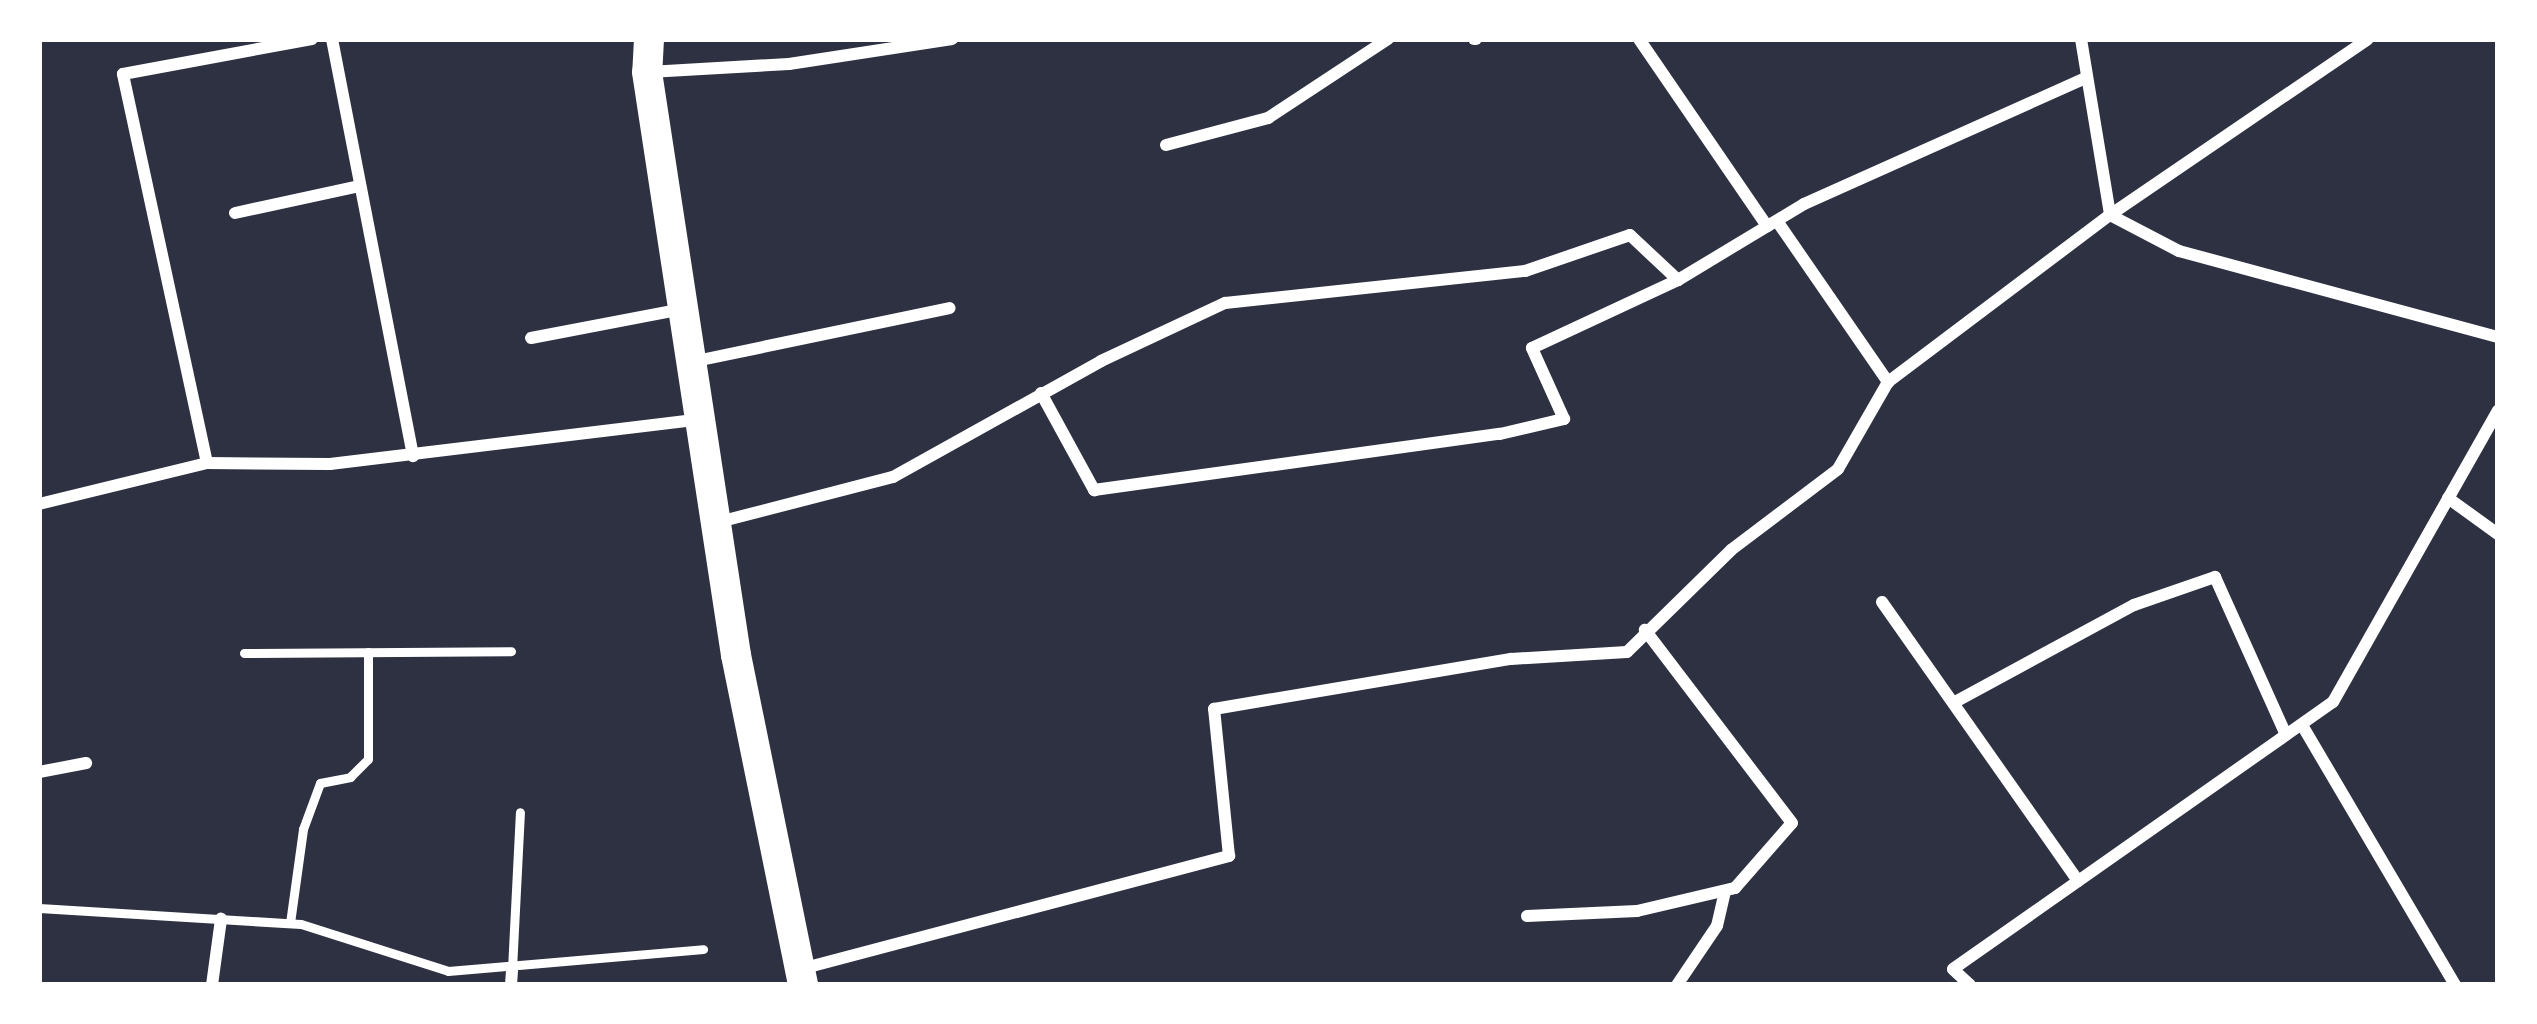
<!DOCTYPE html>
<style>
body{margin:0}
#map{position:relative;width:2537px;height:1024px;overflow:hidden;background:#2d3142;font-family:"IBM Plex Sans",sans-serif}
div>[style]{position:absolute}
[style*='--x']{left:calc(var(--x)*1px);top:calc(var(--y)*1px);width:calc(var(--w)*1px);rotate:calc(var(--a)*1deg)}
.service>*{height:9px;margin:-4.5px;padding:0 4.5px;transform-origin:4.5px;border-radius:4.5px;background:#fff}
.minor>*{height:12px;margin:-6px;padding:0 6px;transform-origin:6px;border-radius:6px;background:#fff}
.primary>*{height:30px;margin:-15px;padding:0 15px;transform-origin:15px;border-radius:15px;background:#fff}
span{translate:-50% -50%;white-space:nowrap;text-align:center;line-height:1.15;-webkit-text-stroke:10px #fff;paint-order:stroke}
.frame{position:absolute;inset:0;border:42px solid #fff;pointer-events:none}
</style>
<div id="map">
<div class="service">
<div style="--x:244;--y:653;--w:267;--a:-0.4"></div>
<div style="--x:39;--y:908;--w:262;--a:3.5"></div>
<div style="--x:301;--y:924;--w:154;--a:17.7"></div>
<div style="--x:448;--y:971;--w:256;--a:-4.9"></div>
<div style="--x:290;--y:923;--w:95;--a:-82.1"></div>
<div style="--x:303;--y:829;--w:49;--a:-69.7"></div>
<div style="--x:320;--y:783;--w:31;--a:-11"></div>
<div style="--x:350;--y:777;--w:25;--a:-45"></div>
<div style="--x:368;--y:759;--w:107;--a:-90"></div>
<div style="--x:512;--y:969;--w:157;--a:-87.1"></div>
</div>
<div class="minor">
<div style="--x:332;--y:39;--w:425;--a:79"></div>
<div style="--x:1474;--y:39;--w:2;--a:0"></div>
<div style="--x:1639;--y:39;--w:227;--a:55.6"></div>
<div style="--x:2081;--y:39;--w:178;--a:80.6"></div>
<div style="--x:649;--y:72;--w:140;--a:-3.3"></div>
<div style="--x:789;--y:64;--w:165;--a:-8.7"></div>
<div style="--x:1166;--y:145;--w:106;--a:-14.8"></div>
<div style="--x:1268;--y:118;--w:144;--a:-33.4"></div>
<div style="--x:235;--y:213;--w:128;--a:-12.2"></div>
<div style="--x:2110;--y:215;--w:78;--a:27.6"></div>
<div style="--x:2179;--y:251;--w:330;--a:15.1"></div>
<div style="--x:1777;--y:221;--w:196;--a:55.4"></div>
<div style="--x:531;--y:338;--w:155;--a:-10.8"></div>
<div style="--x:696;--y:361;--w:259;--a:-11.8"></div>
<div style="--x:1041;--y:393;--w:111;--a:61.3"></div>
<div style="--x:1094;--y:490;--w:410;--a:-7.9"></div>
<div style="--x:1500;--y:434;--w:66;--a:-13.2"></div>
<div style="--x:1564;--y:419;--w:78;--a:-114.3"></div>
<div style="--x:1532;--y:348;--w:161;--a:-25"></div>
<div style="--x:207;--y:463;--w:398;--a:-102.2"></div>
<div style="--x:123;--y:74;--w:192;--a:-10.5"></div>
<div style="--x:2448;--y:498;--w:62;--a:35.8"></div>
<div style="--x:39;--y:504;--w:173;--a:-13.7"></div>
<div style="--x:207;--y:463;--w:123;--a:0.5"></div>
<div style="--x:330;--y:464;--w:369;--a:-6.9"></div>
<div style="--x:715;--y:523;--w:184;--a:-14.5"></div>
<div style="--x:893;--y:477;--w:238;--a:-29.1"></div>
<div style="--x:1101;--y:361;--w:137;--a:-25.1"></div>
<div style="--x:1225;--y:303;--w:302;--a:-6.1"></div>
<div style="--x:1525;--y:271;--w:111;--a:-18.9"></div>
<div style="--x:1630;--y:235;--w:66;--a:43.2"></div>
<div style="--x:1678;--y:280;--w:147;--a:-31.1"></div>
<div style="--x:1804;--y:204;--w:306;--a:-24.1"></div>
<div style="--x:1882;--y:602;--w:341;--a:54.9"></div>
<div style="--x:1955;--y:702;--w:204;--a:-28.5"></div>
<div style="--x:2134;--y:605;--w:86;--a:-19.1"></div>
<div style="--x:2215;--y:577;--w:173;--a:65.8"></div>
<div style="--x:2302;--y:725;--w:302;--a:59.5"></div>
<div style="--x:39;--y:772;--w:48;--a:-10.8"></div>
<div style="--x:1527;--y:916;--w:110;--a:-2.6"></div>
<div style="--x:1637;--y:911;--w:101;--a:-13.2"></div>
<div style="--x:1735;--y:888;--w:86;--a:-48.8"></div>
<div style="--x:1792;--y:823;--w:243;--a:-127.3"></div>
<div style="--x:801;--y:969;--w:443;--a:-14.8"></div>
<div style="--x:1229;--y:856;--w:148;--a:-95.8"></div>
<div style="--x:1214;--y:709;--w:301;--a:-9.6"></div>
<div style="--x:1511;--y:659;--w:116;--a:-3.5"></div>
<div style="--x:1627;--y:652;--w:146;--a:-44.4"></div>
<div style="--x:1731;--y:550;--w:134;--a:-37.1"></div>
<div style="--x:1838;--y:469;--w:100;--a:-60.1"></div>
<div style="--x:1888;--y:382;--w:278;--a:-37"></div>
<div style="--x:2110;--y:215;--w:312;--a:-34.3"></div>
<div style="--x:212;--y:985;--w:67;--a:-82.2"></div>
<div style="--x:511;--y:985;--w:16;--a:-86"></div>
<div style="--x:1677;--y:985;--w:71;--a:-55.9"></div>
<div style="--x:1717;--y:926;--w:36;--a:-77"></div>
<div style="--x:1970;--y:985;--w:23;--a:-137"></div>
<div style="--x:1953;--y:969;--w:464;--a:-35.1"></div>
<div style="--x:2333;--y:702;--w:335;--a:-60.5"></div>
</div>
<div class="primary">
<div style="--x:649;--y:39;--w:33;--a:93"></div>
<div style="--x:647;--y:72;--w:590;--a:81.32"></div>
<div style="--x:736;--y:655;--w:337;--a:78.5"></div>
</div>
<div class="frame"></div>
</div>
